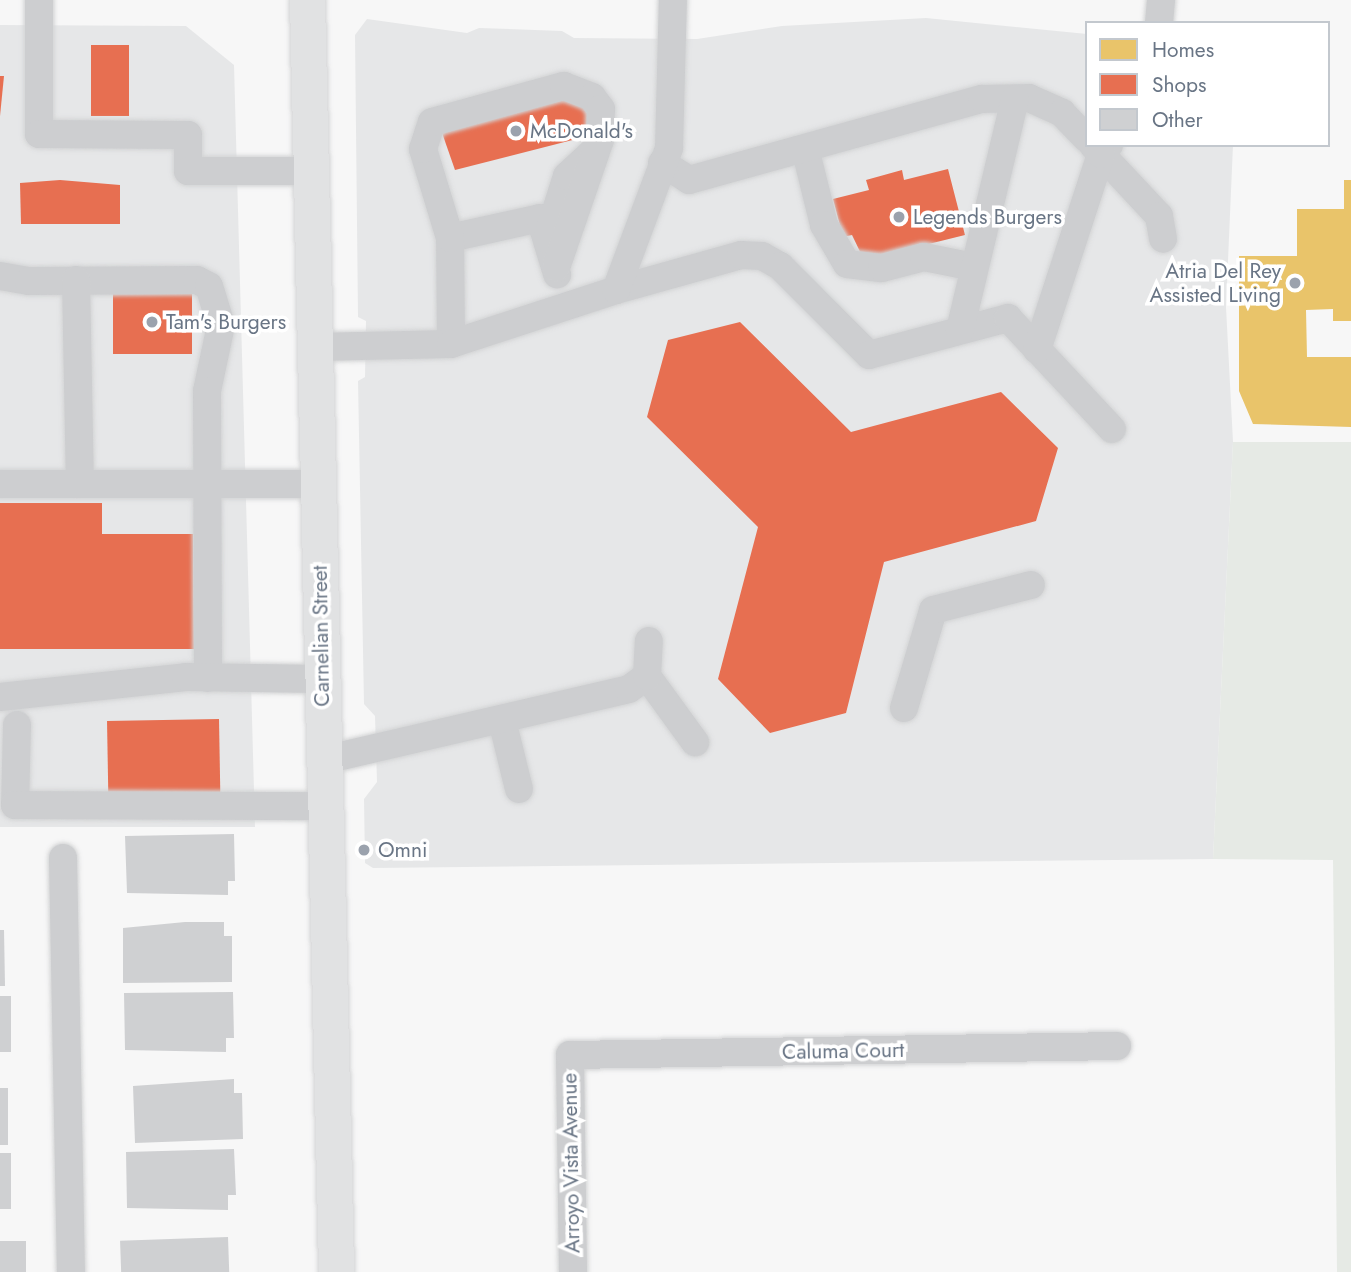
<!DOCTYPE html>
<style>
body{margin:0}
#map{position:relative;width:1351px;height:1272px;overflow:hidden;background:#f7f7f7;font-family:Jost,sans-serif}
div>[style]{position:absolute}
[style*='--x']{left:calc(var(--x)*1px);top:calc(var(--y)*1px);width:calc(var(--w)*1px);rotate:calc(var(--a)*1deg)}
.built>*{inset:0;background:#e6e7e8}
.green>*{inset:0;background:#e6eae5}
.homes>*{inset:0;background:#e9c46a}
.shops>*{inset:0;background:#e76f51;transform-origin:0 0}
.building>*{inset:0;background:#cfd0d2;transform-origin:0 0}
.roads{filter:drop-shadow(0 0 2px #d3d4d5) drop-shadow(0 0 2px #d3d4d5)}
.minor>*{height:28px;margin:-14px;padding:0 14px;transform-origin:14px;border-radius:14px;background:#cdced0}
.major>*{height:35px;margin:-17.5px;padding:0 17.5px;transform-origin:17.5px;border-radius:17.5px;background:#e1e2e3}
.dots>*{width:19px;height:19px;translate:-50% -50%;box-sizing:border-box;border:4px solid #fff;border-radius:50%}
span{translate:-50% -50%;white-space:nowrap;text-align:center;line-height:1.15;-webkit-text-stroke:7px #fff;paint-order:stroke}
.poi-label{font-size:21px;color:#697585}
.left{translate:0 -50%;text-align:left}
.right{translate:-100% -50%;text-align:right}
.street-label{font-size:21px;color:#697585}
.legend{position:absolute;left:1085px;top:21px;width:245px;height:126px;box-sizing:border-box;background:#fff;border:2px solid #c3c8ce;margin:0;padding:9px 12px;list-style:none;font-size:21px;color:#697585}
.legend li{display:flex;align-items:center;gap:14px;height:35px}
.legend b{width:35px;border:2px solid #c3c8ce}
</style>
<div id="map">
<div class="built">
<div style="clip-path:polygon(926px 18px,1087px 34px,1087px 145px,1233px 145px,1226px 307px,1233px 442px,1213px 859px,373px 868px,365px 863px,364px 799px,377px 782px,375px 716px,364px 704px,358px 381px,365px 377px,366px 321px,358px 317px,355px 35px,367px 19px,467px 33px,479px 28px,562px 31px,574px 38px,697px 39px,782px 26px)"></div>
<div style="clip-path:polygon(0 25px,186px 26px,234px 65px,255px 827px,0 827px)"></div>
</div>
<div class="green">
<div style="clip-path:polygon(1233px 442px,1351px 442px,1351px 1272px,1337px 1272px,1333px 860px,1213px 859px)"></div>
</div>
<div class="homes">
<div style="clip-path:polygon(1344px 180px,1351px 180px,1351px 321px,1333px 321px,1333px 309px,1306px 310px,1307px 357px,1351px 357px,1351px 427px,1253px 424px,1239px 391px,1239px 256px,1297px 256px,1297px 209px,1344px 209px)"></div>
</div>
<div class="shops">
<div style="left:91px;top:45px;width:38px;height:71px"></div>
<div style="clip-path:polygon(0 76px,4px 76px,0 116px)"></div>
<div style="clip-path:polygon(566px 96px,595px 105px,592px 135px,455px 170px,440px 127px)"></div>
<div style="clip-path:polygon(948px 169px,965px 235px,864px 260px,852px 235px,843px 237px,833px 199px,869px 190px,866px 180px,902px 170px,904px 180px)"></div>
<div style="clip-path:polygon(60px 180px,120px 185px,120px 224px,21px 224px,20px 183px)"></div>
<div style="left:113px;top:290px;width:79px;height:64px"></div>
<div style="clip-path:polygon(740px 322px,851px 432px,1001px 392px,1058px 448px,1036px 521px,884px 562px,846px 713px,770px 733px,718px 679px,758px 527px,647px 417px,668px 340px)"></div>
<div style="clip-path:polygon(0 503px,102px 503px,102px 534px,193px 534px,194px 649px,0 649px)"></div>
<div style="left:219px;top:719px;width:78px;height:112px;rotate:89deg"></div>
</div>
<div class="building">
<div style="clip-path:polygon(234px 834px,235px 881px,228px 881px,228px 895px,127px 893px,125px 836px)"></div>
<div style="clip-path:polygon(185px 922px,224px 922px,224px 936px,232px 936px,232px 982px,123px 983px,123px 928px)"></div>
<div style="clip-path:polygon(0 930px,4px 930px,5px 986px,0 986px)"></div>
<div style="clip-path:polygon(233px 992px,234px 1038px,226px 1038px,226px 1052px,125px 1050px,124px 993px)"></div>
<div style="left:0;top:996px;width:11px;height:56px"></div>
<div style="clip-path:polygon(234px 1079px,234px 1093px,242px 1093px,243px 1139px,135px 1143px,133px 1086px)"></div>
<div style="left:0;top:1088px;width:8px;height:57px"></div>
<div style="clip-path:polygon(234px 1149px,236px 1195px,228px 1195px,228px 1210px,127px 1208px,126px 1152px)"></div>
<div style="left:0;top:1153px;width:11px;height:56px"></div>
<div style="left:228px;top:1237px;width:35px;height:108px;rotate:88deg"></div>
<div style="left:0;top:1241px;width:26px;height:31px"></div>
</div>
<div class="roads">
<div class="minor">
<div style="--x:39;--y:0;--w:134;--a:90"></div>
<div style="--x:39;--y:134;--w:149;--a:0.4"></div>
<div style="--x:188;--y:135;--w:36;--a:90"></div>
<div style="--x:188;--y:171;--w:123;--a:0"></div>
<div style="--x:1159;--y:23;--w:23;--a:-85"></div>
<div style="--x:1109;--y:145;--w:12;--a:132"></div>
<div style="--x:1101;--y:154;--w:85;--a:46.9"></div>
<div style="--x:1159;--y:216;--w:23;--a:80"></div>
<div style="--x:805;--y:148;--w:79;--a:76.1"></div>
<div style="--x:824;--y:225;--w:45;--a:59.5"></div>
<div style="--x:847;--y:264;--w:35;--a:7"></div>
<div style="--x:882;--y:268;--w:43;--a:-14.7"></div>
<div style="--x:924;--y:257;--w:51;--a:11.3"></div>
<div style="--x:662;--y:163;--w:32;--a:32"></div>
<div style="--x:689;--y:180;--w:304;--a:-15.5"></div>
<div style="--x:982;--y:99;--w:47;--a:-1.2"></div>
<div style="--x:1029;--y:98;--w:36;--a:24"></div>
<div style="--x:1062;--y:113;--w:36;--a:46"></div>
<div style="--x:450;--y:238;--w:92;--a:-12.5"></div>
<div style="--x:540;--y:218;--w:59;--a:73.1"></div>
<div style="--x:547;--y:239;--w:66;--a:-72.4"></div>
<div style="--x:567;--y:176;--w:40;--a:-43"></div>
<div style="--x:0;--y:276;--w:29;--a:10"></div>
<div style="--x:29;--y:281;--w:168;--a:-0.3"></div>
<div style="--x:197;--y:280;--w:13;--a:27"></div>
<div style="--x:209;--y:286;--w:41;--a:72.9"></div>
<div style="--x:221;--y:325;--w:67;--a:102"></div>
<div style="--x:207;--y:391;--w:287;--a:89.8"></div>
<div style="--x:76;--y:280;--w:204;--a:88.9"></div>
<div style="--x:616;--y:290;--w:130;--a:-15.6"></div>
<div style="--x:741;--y:255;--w:21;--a:3"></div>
<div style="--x:762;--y:256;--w:21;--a:29"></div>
<div style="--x:780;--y:266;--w:126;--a:45"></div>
<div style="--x:869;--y:355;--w:144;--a:-14.9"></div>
<div style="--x:1008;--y:318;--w:152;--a:46.9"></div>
<div style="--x:960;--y:330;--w:237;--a:-76.6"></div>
<div style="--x:451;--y:344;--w:106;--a:-90.5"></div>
<div style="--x:450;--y:238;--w:93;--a:-106.9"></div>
<div style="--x:423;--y:149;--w:28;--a:-72"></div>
<div style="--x:432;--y:122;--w:137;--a:-15.3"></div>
<div style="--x:564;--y:86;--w:30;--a:21"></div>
<div style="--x:592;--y:97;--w:15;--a:53"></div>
<div style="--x:601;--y:109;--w:31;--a:92"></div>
<div style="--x:600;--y:140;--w:135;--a:109"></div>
<div style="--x:315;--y:347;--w:136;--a:-1.3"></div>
<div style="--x:451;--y:344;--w:174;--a:-18.1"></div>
<div style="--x:616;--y:290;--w:152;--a:-69.5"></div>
<div style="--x:669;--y:148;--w:148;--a:-88.5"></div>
<div style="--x:1037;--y:350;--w:206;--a:-71.9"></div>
<div style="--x:1101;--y:154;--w:12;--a:-132"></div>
<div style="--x:0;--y:484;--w:318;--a:0"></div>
<div style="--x:647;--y:676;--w:82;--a:54"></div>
<div style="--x:0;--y:697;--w:187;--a:-6.1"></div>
<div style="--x:186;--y:677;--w:136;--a:0.8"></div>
<div style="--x:904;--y:708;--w:102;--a:-73.5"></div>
<div style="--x:933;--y:610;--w:101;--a:-14.3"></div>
<div style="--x:502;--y:720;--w:71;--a:76.2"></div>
<div style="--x:17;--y:725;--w:80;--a:91.4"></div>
<div style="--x:15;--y:805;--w:310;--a:0.2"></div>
<div style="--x:324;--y:760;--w:313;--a:-13.1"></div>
<div style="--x:629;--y:689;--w:22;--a:-36"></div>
<div style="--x:647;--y:676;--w:35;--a:-87"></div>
<div style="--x:63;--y:858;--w:414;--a:88.9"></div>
<div style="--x:573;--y:1272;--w:217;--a:-90.8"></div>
<div style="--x:570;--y:1055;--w:547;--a:-0.94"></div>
</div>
<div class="major">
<div style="--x:307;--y:0;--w:1272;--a:88.69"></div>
</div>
</div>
<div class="dots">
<div style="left:516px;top:131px;background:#9ba2ad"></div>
<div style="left:899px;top:217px;background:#9ba2ad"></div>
<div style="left:1295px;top:283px;background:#9ba2ad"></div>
<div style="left:152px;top:322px;background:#9ba2ad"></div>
<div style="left:364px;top:850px;background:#9ba2ad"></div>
</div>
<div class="poi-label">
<span class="left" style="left:530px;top:131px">McDonald's</span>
<span class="left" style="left:913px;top:217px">Legends Burgers</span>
<span class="right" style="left:1281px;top:283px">Atria Del Rey<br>Assisted Living</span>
<span class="left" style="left:166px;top:322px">Tam's Burgers</span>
<span class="left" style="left:378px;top:850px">Omni</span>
</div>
<div class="street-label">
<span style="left:321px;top:636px;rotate:-91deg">Carnelian Street</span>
<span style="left:843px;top:1051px;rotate:-1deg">Caluma Court</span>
<span style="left:571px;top:1163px;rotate:-91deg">Arroyo Vista Avenue</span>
</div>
<ul class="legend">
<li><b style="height:19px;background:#e9c46a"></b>Homes</li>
<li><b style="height:19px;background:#e76f51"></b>Shops</li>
<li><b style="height:19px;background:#cfd0d2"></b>Other</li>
</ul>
</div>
